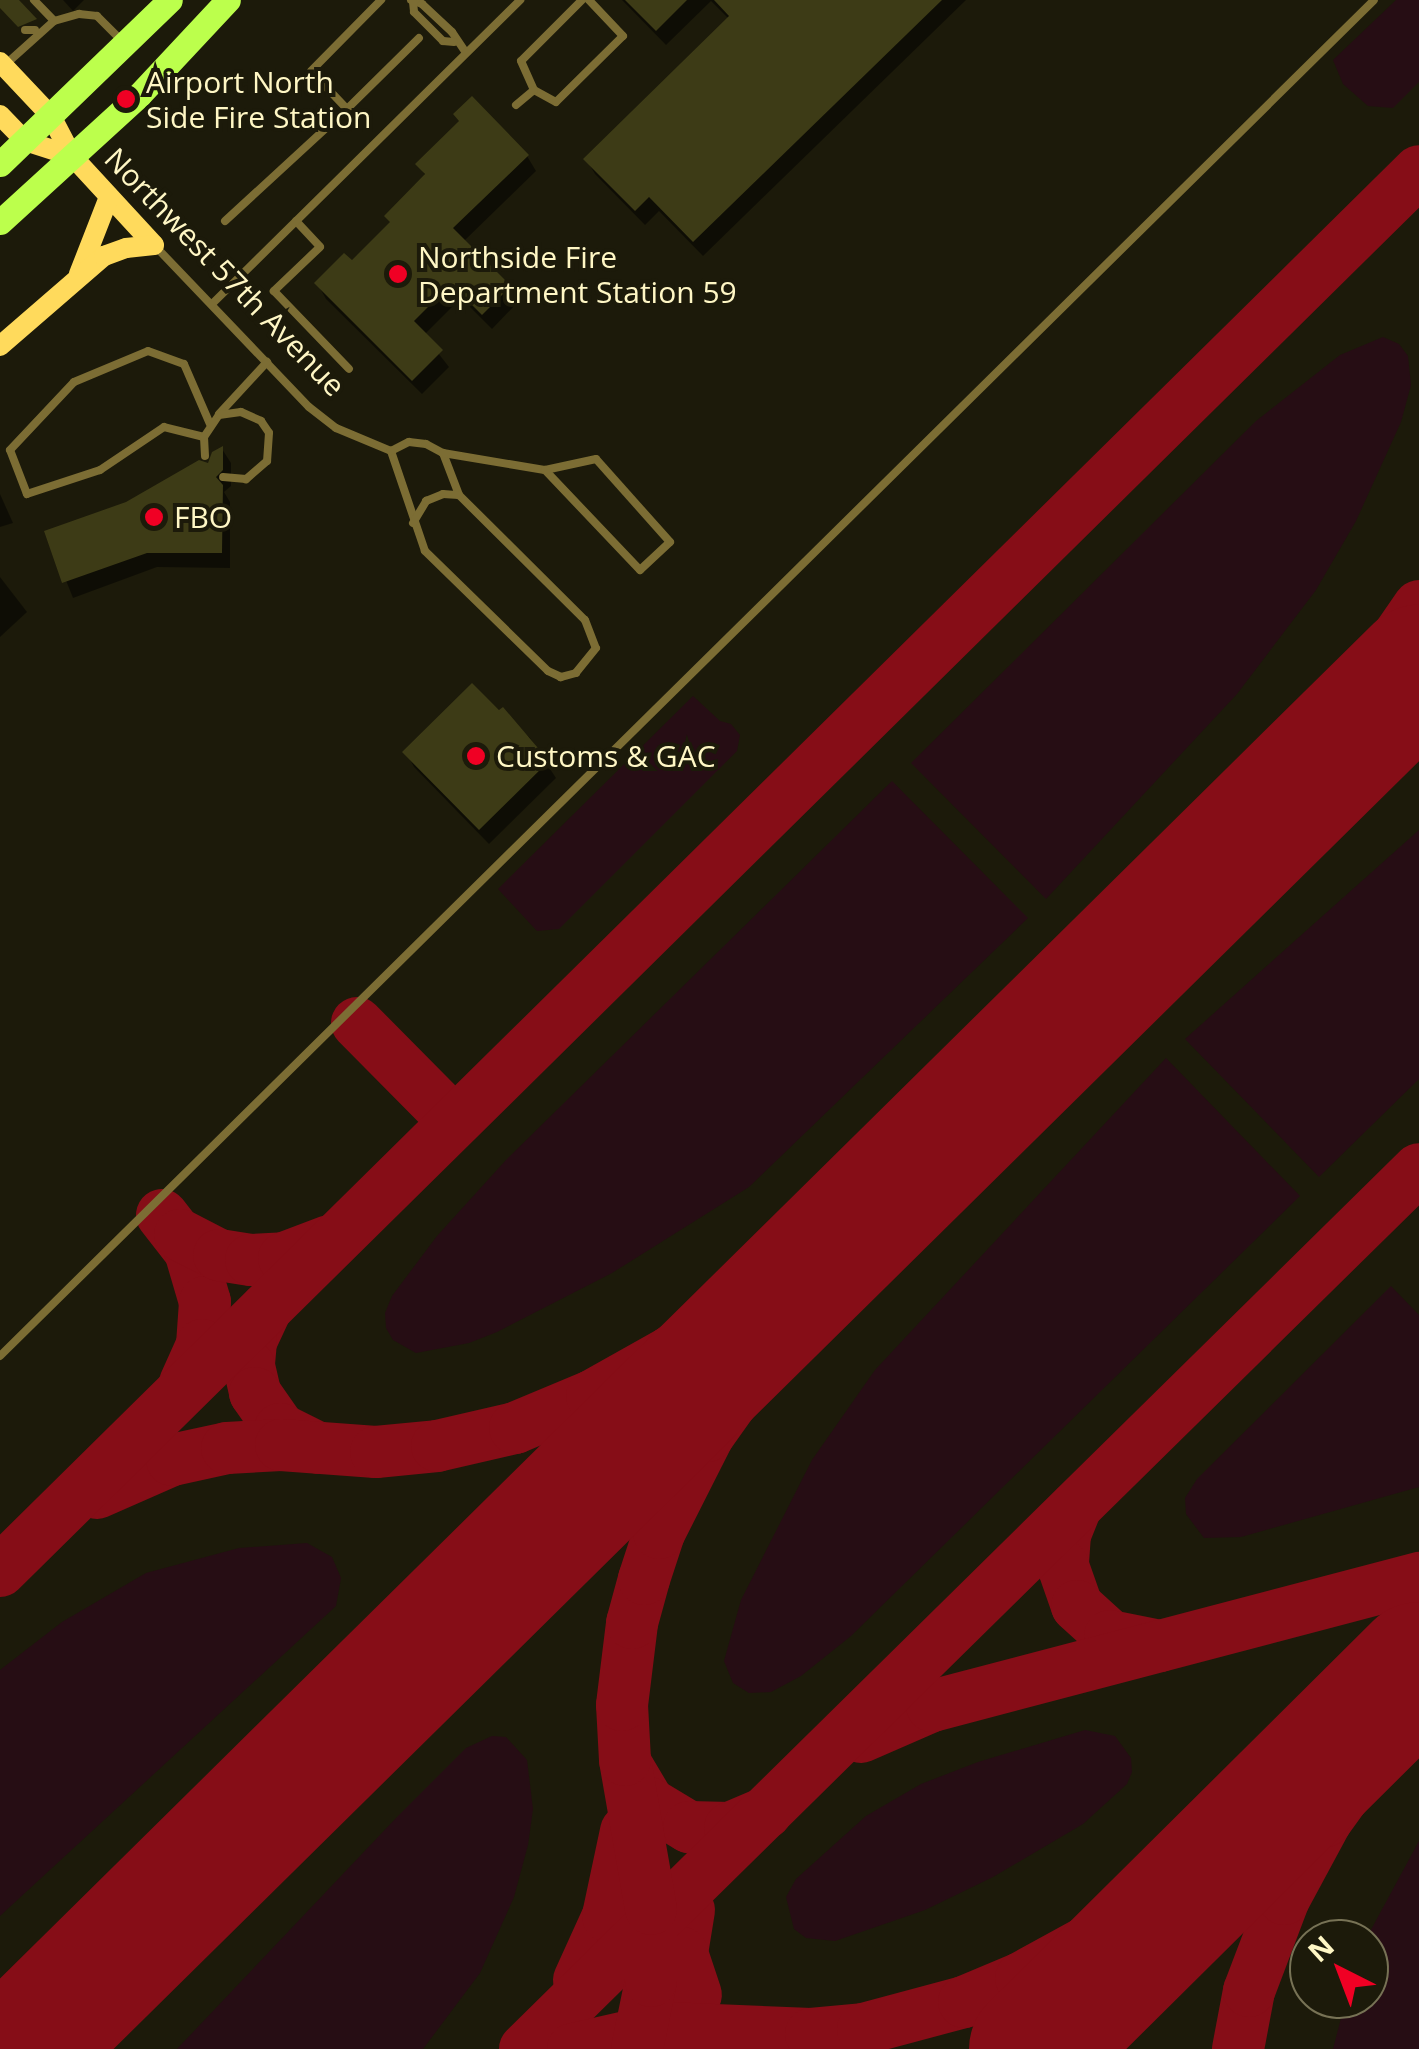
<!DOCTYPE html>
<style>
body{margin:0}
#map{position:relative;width:1419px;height:2049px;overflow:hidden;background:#1c1a0a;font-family:"Open Sans",sans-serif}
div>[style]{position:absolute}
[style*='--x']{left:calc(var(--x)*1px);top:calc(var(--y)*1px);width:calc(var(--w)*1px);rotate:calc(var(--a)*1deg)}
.green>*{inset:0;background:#260d14}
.shadow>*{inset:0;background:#0007}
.taxiway>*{height:52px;margin:-26px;padding:0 26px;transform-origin:26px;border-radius:26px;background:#860d17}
.runway>*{height:130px;margin:-65px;padding:0 65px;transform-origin:65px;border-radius:65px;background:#860d17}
.building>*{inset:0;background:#3d3b16}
.lane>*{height:8px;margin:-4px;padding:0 4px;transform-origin:4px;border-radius:4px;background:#7c6d34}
.secondary>*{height:20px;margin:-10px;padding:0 10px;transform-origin:10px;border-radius:10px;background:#ffda5c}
.primary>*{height:25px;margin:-12.5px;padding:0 12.5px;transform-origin:12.5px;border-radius:12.5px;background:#bcff4c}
.dots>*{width:28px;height:28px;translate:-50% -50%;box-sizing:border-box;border:5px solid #1c1a0a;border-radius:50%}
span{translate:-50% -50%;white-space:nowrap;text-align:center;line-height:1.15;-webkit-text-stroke:8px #1c1a0a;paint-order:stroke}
.poi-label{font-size:30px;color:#fff7c5}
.left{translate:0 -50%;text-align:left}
.street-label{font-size:30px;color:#fff7c5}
.north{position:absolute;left:1289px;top:1919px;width:100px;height:100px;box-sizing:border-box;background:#1c1a0a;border:2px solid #777255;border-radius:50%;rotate:318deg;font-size:28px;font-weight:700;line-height:40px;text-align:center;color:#fff7c5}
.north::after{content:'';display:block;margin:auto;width:35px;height:45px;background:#f00024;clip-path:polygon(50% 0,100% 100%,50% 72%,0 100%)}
</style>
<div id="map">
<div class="green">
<div style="clip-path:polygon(1396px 0,1419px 0,1419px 82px,1393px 108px,1368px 106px,1343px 84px,1333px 60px)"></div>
<div style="clip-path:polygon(1383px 337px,1399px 344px,1408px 356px,1411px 385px,1401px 422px,1356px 521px,1316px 590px,1237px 694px,1046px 899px,911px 763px,1256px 421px,1340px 355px)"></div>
<div style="clip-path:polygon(693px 696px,720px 721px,731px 724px,740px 735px,737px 751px,559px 929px,537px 931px,498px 889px)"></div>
<div style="clip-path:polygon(892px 781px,1028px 918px,749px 1187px,612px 1273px,497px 1332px,469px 1343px,416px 1353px,393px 1340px,386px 1328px,385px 1313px,392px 1296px,437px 1236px,506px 1160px)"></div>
<div style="clip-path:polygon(1419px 830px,1419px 1079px,1319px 1177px,1185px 1039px)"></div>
<div style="clip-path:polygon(1166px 1058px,1300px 1196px,851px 1636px,801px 1676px,771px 1692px,749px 1693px,733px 1683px,724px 1661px,741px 1600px,812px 1460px,875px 1370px)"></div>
<div style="clip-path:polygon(1391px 1286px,1419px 1315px,1419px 1487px,1241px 1537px,1204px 1538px,1186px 1514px,1185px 1498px,1197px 1479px)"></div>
<div style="clip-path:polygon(307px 1543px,332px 1557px,341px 1578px,336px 1606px,0 1916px,0 1670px,62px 1622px,146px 1573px,239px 1548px)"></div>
<div style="clip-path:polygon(1085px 1730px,1115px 1736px,1131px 1758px,1132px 1772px,1127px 1784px,1083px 1824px,993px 1877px,925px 1910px,835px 1941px,806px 1938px,794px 1929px,786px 1897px,796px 1879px,866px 1816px,921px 1784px,978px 1762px)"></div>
<div style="clip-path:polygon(492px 1736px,506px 1737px,527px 1760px,533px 1809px,528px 1845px,514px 1897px,480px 1973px,423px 2049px,177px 2049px,397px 1817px,466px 1748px)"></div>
<div style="clip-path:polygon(1419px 1841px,1419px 2049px,1333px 2049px,1346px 1999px,1369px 1999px,1366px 1939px)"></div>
</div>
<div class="shadow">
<div style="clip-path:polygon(63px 0,84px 0,73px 11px)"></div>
<div style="clip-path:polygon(622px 0,966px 0,703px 256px,659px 211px,645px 225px,595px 174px,586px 159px,729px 19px,711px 1px,666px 45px)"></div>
<div style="clip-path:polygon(527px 156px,536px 171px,463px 242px,509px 287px,518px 302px,492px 329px,461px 298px,424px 335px,449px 367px,422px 394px,326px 299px,317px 283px,352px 263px,391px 224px,426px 177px,418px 164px)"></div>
<div style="clip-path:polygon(222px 449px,231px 463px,231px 486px,224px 492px,230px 502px,230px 568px,157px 567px,73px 598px,47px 533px,127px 504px,210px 466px)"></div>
<div style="clip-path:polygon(0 494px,13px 523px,0 527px)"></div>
<div style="clip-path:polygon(0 577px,27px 612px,0 637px)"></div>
<div style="clip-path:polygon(473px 686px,530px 738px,556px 778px,489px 844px,414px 767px,406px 752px)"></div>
</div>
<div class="taxiway">
<div style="--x:1277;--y:827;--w:183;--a:-39"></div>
<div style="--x:1168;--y:917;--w:298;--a:-49.6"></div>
<div style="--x:1361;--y:690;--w:102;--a:-55.4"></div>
<div style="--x:357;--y:1023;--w:139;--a:45.3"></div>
<div style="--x:162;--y:1215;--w:46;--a:52.1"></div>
<div style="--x:190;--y:1251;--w:53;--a:73.6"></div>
<div style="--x:205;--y:1302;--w:43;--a:94"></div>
<div style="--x:202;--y:1345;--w:42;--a:114.1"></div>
<div style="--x:180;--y:1235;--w:44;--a:27.1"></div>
<div style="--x:219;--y:1255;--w:32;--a:9"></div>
<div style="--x:251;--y:1260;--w:33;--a:-3"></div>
<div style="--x:284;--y:1258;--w:48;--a:-20.7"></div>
<div style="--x:266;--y:1309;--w:35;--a:115"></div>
<div style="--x:251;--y:1341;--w:25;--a:95"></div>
<div style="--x:249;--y:1366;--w:28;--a:77"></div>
<div style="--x:255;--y:1393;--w:44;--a:55.2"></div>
<div style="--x:280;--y:1429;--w:42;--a:26.6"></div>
<div style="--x:97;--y:1493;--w:82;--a:-23.7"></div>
<div style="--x:172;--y:1460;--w:56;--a:-12.3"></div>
<div style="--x:227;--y:1448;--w:54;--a:-3.2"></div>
<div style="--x:281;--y:1445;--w:95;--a:4.2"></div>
<div style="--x:376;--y:1452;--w:61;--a:-5.6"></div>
<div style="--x:437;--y:1446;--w:80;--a:-13"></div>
<div style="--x:515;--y:1428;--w:83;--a:-22.6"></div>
<div style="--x:592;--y:1396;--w:90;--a:-29.4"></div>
<div style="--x:670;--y:1352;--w:93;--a:-34.9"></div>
<div style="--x:746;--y:1299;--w:408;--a:-41.1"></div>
<div style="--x:1076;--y:1507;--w:29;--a:112"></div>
<div style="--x:1065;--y:1534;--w:32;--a:94"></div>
<div style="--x:1063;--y:1566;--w:42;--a:70.7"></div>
<div style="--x:1077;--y:1606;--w:45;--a:42.3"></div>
<div style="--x:1110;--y:1636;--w:51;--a:11.3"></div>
<div style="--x:0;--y:1571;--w:1993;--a:-44.61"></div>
<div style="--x:861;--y:1737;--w:77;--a:-23.6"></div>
<div style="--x:932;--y:1706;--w:504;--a:-14.73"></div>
<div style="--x:627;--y:1766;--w:43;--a:59.3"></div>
<div style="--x:649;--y:1803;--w:47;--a:31"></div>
<div style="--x:689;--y:1827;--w:41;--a:1.4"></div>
<div style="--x:730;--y:1828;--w:39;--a:-23"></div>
<div style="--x:689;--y:1910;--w:44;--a:99.2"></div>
<div style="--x:682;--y:1953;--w:44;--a:71.6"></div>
<div style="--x:579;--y:1980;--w:70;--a:-65.6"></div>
<div style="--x:608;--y:1916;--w:87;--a:-78"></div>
<div style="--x:0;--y:2032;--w:89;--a:-39.1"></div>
<div style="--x:69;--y:1976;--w:338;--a:-41.5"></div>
<div style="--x:55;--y:2049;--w:128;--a:-48.8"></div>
<div style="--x:525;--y:2049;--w:1254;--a:-44.55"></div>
<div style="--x:573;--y:2049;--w:95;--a:-12.7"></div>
<div style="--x:666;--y:2028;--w:145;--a:2.4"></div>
<div style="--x:811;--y:2034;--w:52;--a:-5.5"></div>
<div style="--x:863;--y:2029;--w:105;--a:-15"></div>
<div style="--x:964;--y:2002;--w:62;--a:-22.8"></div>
<div style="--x:1021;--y:1978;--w:79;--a:-28.8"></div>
<div style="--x:1090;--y:1940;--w:75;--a:-35.2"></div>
<div style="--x:1151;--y:1897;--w:230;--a:-38.5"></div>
<div style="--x:1331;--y:1754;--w:138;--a:-50.3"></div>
<div style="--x:637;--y:2049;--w:69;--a:-78.4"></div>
<div style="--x:651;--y:1981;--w:72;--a:-90"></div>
<div style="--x:651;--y:1909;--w:151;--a:-99.9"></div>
<div style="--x:625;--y:1760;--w:55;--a:-93.1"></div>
<div style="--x:622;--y:1705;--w:83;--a:-83"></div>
<div style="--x:632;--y:1623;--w:46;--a:-74.7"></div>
<div style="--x:644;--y:1579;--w:48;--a:-71.9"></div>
<div style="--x:659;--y:1533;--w:109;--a:-63.2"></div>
<div style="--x:708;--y:1436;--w:128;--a:-54.6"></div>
<div style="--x:782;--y:1332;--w:149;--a:-48.3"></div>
<div style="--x:1238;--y:2049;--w:59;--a:-79.3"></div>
<div style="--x:1249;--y:1991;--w:98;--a:-69.2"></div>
<div style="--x:1284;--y:1899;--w:89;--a:-61.7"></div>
<div style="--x:1326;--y:1821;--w:115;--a:-54.2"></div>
</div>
<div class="runway">
<div style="--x:21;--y:2049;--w:1964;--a:-44.61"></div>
<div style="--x:1034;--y:2049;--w:542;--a:-44.78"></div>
</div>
<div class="building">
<div style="clip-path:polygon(0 0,19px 0,37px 19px,18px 27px,0 8px)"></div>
<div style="clip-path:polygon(625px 0,687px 0,656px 31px)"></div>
<div style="clip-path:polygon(714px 0,942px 0,693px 242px,649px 197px,635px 211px,583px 159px,729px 16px)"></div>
<div style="clip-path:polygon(472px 96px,529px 155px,453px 228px,511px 286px,482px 315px,451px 284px,414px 321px,443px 350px,412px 381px,314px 283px,344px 253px,352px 260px,390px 222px,384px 216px,425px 174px,415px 164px,459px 121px,453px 114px)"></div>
<div style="clip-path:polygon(223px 446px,223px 470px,216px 477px,223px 485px,222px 553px,147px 553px,62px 583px,44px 531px,126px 502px,199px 460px,208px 463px,212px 452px)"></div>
<div style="clip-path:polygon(472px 683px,499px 710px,503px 707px,549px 761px,479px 830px,402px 752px)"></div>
</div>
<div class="lane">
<div style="--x:34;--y:0;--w:29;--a:46"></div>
<div style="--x:411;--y:0;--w:12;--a:20"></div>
<div style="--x:422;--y:4;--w:41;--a:43"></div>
<div style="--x:452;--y:32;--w:25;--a:56"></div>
<div style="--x:582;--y:0;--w:86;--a:135"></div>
<div style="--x:521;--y:61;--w:32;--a:66"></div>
<div style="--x:534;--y:90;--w:25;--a:29"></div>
<div style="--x:556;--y:102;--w:94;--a:-44.6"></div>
<div style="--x:623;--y:36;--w:50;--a:-133.4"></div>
<div style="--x:413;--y:2;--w:10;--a:84"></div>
<div style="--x:414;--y:12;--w:41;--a:45"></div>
<div style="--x:443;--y:41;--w:11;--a:5"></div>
<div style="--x:25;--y:30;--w:10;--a:0"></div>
<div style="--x:6;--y:64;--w:64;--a:-41.9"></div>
<div style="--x:54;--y:21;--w:26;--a:-16"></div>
<div style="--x:79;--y:14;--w:18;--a:6"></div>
<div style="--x:97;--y:16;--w:37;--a:45"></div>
<div style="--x:516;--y:105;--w:23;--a:-40"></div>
<div style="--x:347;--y:109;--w:101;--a:-44.6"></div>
<div style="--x:225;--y:221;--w:166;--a:-42.6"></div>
<div style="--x:347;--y:109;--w:52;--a:-133.5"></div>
<div style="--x:311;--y:71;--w:100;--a:-45.4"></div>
<div style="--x:296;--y:221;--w:35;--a:47"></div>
<div style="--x:320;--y:247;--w:64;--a:136.3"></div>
<div style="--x:274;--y:291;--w:108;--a:46.1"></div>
<div style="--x:156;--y:247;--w:221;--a:46.3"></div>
<div style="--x:309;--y:407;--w:34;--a:38"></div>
<div style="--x:336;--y:428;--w:60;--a:22.7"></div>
<div style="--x:212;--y:304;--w:433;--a:-44.6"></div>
<div style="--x:219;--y:414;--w:71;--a:-47.3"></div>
<div style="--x:204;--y:437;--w:41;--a:-166"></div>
<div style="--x:164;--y:427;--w:77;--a:146.1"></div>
<div style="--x:100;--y:470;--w:77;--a:161.8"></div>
<div style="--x:27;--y:494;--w:47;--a:-111.1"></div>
<div style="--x:10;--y:450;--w:93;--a:-46.7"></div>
<div style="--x:74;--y:382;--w:80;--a:-22.7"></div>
<div style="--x:148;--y:351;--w:38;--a:20"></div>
<div style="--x:184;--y:364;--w:65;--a:66.6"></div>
<div style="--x:409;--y:442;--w:17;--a:7"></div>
<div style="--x:426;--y:444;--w:19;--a:28"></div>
<div style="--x:443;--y:453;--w:45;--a:69.1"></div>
<div style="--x:459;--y:495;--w:177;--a:44.8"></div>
<div style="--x:585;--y:620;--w:30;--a:69"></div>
<div style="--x:596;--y:648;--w:32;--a:129"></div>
<div style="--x:576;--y:673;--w:16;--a:165"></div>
<div style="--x:561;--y:677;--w:14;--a:-155"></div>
<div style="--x:548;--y:671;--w:172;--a:-135.7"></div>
<div style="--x:425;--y:551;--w:106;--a:-108.8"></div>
<div style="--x:391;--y:451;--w:20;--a:-27"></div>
<div style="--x:443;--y:453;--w:103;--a:9.5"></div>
<div style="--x:545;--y:470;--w:138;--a:46.5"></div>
<div style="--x:640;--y:570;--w:41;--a:-43"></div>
<div style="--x:670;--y:542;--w:111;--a:-131.7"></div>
<div style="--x:596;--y:459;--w:52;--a:167.8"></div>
<div style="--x:205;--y:456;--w:19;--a:-93"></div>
<div style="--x:204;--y:437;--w:27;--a:-56"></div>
<div style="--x:219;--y:415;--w:22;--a:-8"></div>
<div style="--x:241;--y:412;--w:22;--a:24"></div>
<div style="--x:261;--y:421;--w:14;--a:56"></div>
<div style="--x:269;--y:433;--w:28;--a:94"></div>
<div style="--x:267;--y:461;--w:28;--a:139"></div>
<div style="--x:246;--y:479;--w:23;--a:-175"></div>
<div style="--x:413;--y:523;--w:26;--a:-59"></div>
<div style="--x:426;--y:501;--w:18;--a:-22"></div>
<div style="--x:443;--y:494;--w:16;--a:4"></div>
<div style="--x:0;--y:1356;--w:1930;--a:-44.62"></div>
</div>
<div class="secondary">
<div style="--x:0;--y:62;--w:74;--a:46.6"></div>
<div style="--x:51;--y:116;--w:45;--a:62.3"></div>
<div style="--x:72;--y:156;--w:121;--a:47.3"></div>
<div style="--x:0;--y:115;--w:36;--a:46"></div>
<div style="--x:25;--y:141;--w:49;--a:17.7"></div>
<div style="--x:79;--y:274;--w:83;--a:-68.7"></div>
<div style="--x:0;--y:346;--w:138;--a:-40.9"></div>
<div style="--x:104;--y:256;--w:23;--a:-20"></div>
<div style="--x:126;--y:248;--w:28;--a:-6"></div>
</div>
<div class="primary">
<div style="--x:0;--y:164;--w:236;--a:-44"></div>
<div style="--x:0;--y:222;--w:188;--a:-42.4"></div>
<div style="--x:139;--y:95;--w:130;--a:-46.9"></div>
</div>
<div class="dots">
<div style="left:126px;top:99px;background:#f00024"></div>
<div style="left:398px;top:274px;background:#f00024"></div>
<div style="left:154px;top:517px;background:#f00024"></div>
<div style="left:476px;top:756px;background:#f00024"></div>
</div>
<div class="poi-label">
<span class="left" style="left:146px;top:99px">Airport North<br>Side Fire Station</span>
<span class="left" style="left:418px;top:274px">Northside Fire<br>Department Station 59</span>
<span class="left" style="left:174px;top:517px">FBO</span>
<span class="left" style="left:496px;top:756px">Customs &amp; GAC</span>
</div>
<div class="street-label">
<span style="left:225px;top:272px;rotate:46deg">Northwest 57th Avenue</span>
</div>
<div class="north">N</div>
</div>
